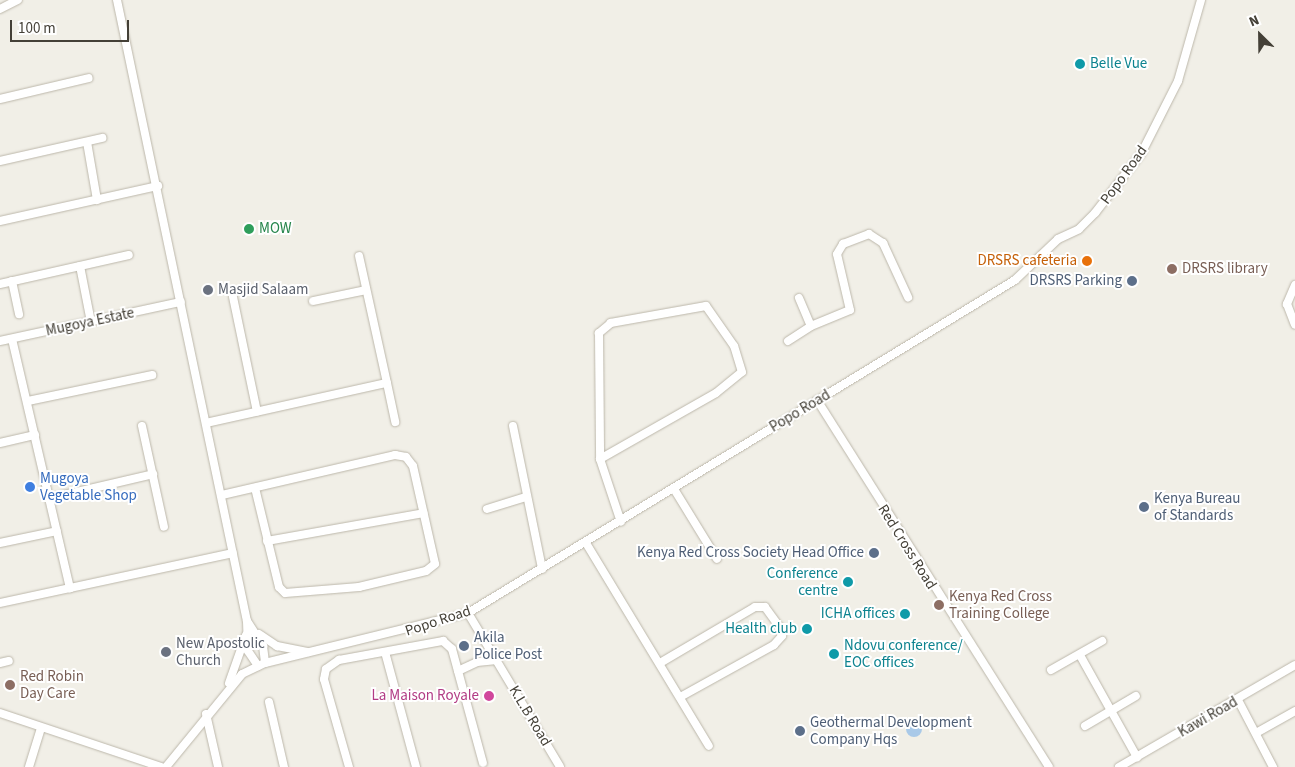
<!DOCTYPE html>
<style>
body{margin:0}
#map{position:relative;width:1295px;height:767px;overflow:hidden;background:#f1efe7;font-family:"Source Sans 3",sans-serif}
div>[style]{position:absolute}
[style*='--x']{left:calc(var(--x)*1px);top:calc(var(--y)*1px);width:calc(var(--w)*1px);rotate:calc(var(--a)*1deg)}
.water>*{inset:0;background:#a9c9e8}
.round{border-radius:50%}
.roads{filter:drop-shadow(0 0 1px #bcb7aa) drop-shadow(0 0 1px #bcb7aa)}
.street>*{height:8px;margin:-4px;padding:0 4px;transform-origin:4px;border-radius:4px;background:#fff}
.dots>*{width:14px;height:14px;translate:-50% -50%;box-sizing:border-box;border:2px solid #fff;border-radius:50%}
span{translate:-50% -50%;white-space:nowrap;text-align:center;line-height:1.15;-webkit-text-stroke:4px #fff;paint-order:stroke}
.culture-label{font-size:15px;color:#0d838f}
.left{translate:0 -50%;text-align:left}
.right{translate:-100% -50%;text-align:right}
.street-label{font-size:15px;color:#444037}
.leisure-label{font-size:15px;color:#27864d}
.food-label{font-size:15px;color:#c56008}
.education-label{font-size:15px;color:#785e54}
.service-label{font-size:15px;color:#4e5e75}
.worship-label{font-size:15px;color:#5b616d}
.shop-label{font-size:15px;color:#366cbe}
.hotel-label{font-size:15px;color:#b23c85}
.north{position:absolute;left:1235px;top:10px;width:50px;height:50px;-webkit-text-stroke:4px #fff;paint-order:stroke;rotate:337deg;font-size:14px;font-weight:700;line-height:20px;text-align:center;color:#444037}
.north::after{content:'';display:block;margin:auto;width:18px;height:22px;background:#444037;clip-path:polygon(50% 0,100% 100%,50% 72%,0 100%)}
.scale{position:absolute;left:10px;top:20px;width:119px;height:22px;box-sizing:border-box;border:2px solid #444037;border-top:0;padding-left:6px;font-size:15px;line-height:18px;white-space:nowrap;color:#444037;-webkit-text-stroke:4px #fff;paint-order:stroke}
</style>
<div id="map">
<div class="water">
<div class="round" style="left:906px;top:721px;width:16px;height:16px"></div>
</div>
<div class="roads">
<div class="street">
<div style="--x:117;--y:0;--w:634;--a:78.18"></div>
<div style="--x:247;--y:621;--w:30;--a:57"></div>
<div style="--x:263;--y:646;--w:17;--a:83"></div>
<div style="--x:0;--y:9;--w:20;--a:-27"></div>
<div style="--x:0;--y:99;--w:91;--a:-13.3"></div>
<div style="--x:87;--y:142;--w:59;--a:80.2"></div>
<div style="--x:0;--y:161;--w:105;--a:-12.7"></div>
<div style="--x:0;--y:221;--w:162;--a:-12.5"></div>
<div style="--x:80;--y:266;--w:57;--a:78.9"></div>
<div style="--x:12;--y:281;--w:34;--a:78"></div>
<div style="--x:0;--y:284;--w:132;--a:-12.7"></div>
<div style="--x:1295;--y:285;--w:21;--a:113"></div>
<div style="--x:1287;--y:304;--w:22;--a:69"></div>
<div style="--x:233;--y:297;--w:117;--a:78.2"></div>
<div style="--x:799;--y:298;--w:30;--a:67"></div>
<div style="--x:811;--y:326;--w:42;--a:-22.3"></div>
<div style="--x:850;--y:310;--w:57;--a:-103.1"></div>
<div style="--x:837;--y:254;--w:12;--a:-59"></div>
<div style="--x:843;--y:244;--w:28;--a:-21"></div>
<div style="--x:869;--y:234;--w:17;--a:33"></div>
<div style="--x:883;--y:243;--w:60;--a:65.2"></div>
<div style="--x:313;--y:301;--w:54;--a:-11.7"></div>
<div style="--x:12;--y:339;--w:256;--a:76.9"></div>
<div style="--x:0;--y:341;--w:185;--a:-12.2"></div>
<div style="--x:788;--y:341;--w:27;--a:-33"></div>
<div style="--x:387;--y:383;--w:40;--a:78"></div>
<div style="--x:817;--y:400;--w:434;--a:57.7"></div>
<div style="--x:28;--y:401;--w:127;--a:-11.8"></div>
<div style="--x:206;--y:423;--w:185;--a:-12.5"></div>
<div style="--x:387;--y:383;--w:130;--a:-102.4"></div>
<div style="--x:142;--y:426;--w:103;--a:77.7"></div>
<div style="--x:513;--y:426;--w:146;--a:78.5"></div>
<div style="--x:0;--y:443;--w:36;--a:-13"></div>
<div style="--x:600;--y:459;--w:133;--a:-29.6"></div>
<div style="--x:716;--y:393;--w:33;--a:-39"></div>
<div style="--x:742;--y:372;--w:27;--a:-107"></div>
<div style="--x:734;--y:346;--w:49;--a:-125"></div>
<div style="--x:706;--y:306;--w:97;--a:169.9"></div>
<div style="--x:611;--y:323;--w:16;--a:140"></div>
<div style="--x:599;--y:333;--w:126;--a:89.5"></div>
<div style="--x:600;--y:459;--w:66;--a:71.6"></div>
<div style="--x:674;--y:489;--w:82;--a:58.4"></div>
<div style="--x:222;--y:495;--w:178;--a:-13"></div>
<div style="--x:395;--y:455;--w:11;--a:10"></div>
<div style="--x:406;--y:457;--w:11;--a:52"></div>
<div style="--x:413;--y:466;--w:100;--a:77.3"></div>
<div style="--x:435;--y:564;--w:11;--a:142"></div>
<div style="--x:426;--y:571;--w:69;--a:166.6"></div>
<div style="--x:359;--y:587;--w:74;--a:175.4"></div>
<div style="--x:285;--y:593;--w:8;--a:-135"></div>
<div style="--x:279;--y:587;--w:102;--a:-103.6"></div>
<div style="--x:51;--y:498;--w:105;--a:-13.2"></div>
<div style="--x:487;--y:509;--w:41;--a:-17.1"></div>
<div style="--x:267;--y:541;--w:159;--a:-10.1"></div>
<div style="--x:0;--y:543;--w:58;--a:-11.9"></div>
<div style="--x:586;--y:543;--w:237;--a:58.8"></div>
<div style="--x:0;--y:603;--w:238;--a:-12.1"></div>
<div style="--x:468;--y:613;--w:179;--a:59.1"></div>
<div style="--x:247;--y:621;--w:30;--a:88"></div>
<div style="--x:248;--y:651;--w:18;--a:56"></div>
<div style="--x:259;--y:634;--w:22;--a:34"></div>
<div style="--x:277;--y:646;--w:32;--a:11"></div>
<div style="--x:385;--y:652;--w:119;--a:74.9"></div>
<div style="--x:1081;--y:657;--w:115;--a:60.8"></div>
<div style="--x:0;--y:663;--w:9;--a:-13"></div>
<div style="--x:660;--y:663;--w:110;--a:-30.5"></div>
<div style="--x:755;--y:607;--w:10;--a:0"></div>
<div style="--x:765;--y:607;--w:24;--a:54"></div>
<div style="--x:779;--y:626;--w:10;--a:73"></div>
<div style="--x:782;--y:636;--w:12;--a:132"></div>
<div style="--x:774;--y:645;--w:107;--a:151"></div>
<div style="--x:1051;--y:670;--w:59;--a:-29.6"></div>
<div style="--x:458;--y:671;--w:21;--a:-25"></div>
<div style="--x:477;--y:662;--w:20;--a:-6"></div>
<div style="--x:229;--y:683;--w:51;--a:-70.5"></div>
<div style="--x:1238;--y:700;--w:76;--a:62.4"></div>
<div style="--x:269;--y:702;--w:67;--a:77"></div>
<div style="--x:0;--y:713;--w:170;--a:18.5"></div>
<div style="--x:206;--y:714;--w:54;--a:77.2"></div>
<div style="--x:1085;--y:726;--w:59;--a:-30.5"></div>
<div style="--x:1256;--y:733;--w:45;--a:-29.4"></div>
<div style="--x:29;--y:767;--w:41;--a:-72.9"></div>
<div style="--x:166;--y:767;--w:120;--a:-50.7"></div>
<div style="--x:242;--y:674;--w:25;--a:-26"></div>
<div style="--x:265;--y:663;--w:209;--a:-13.8"></div>
<div style="--x:468;--y:613;--w:640;--a:-31.33"></div>
<div style="--x:1015;--y:280;--w:59;--a:-43.6"></div>
<div style="--x:1058;--y:239;--w:23;--a:-25"></div>
<div style="--x:1079;--y:229;--w:23;--a:-45"></div>
<div style="--x:1095;--y:213;--w:75;--a:-52.1"></div>
<div style="--x:1141;--y:154;--w:82;--a:-63.1"></div>
<div style="--x:1178;--y:81;--w:84;--a:-74.1"></div>
<div style="--x:349;--y:767;--w:91;--a:-105.9"></div>
<div style="--x:324;--y:679;--w:10;--a:-79"></div>
<div style="--x:326;--y:669;--w:16;--a:-35"></div>
<div style="--x:339;--y:660;--w:106;--a:-10.4"></div>
<div style="--x:443;--y:641;--w:12;--a:42"></div>
<div style="--x:452;--y:649;--w:118;--a:74.8"></div>
<div style="--x:1119;--y:767;--w:203;--a:-30.1"></div>
</div>
</div>
<div class="dots">
<div style="left:1080px;top:64px;background:#0f9aa8"></div>
<div style="left:249px;top:229px;background:#2e9e5b"></div>
<div style="left:1087px;top:261px;background:#e8710a"></div>
<div style="left:1172px;top:269px;background:#8d6e63"></div>
<div style="left:1132px;top:281px;background:#5c6f8a"></div>
<div style="left:208px;top:290px;background:#6b7280"></div>
<div style="left:30px;top:487px;background:#3f7fe0"></div>
<div style="left:1144px;top:507px;background:#5c6f8a"></div>
<div style="left:874px;top:553px;background:#5c6f8a"></div>
<div style="left:848px;top:582px;background:#0f9aa8"></div>
<div style="left:939px;top:605px;background:#8d6e63"></div>
<div style="left:905px;top:614px;background:#0f9aa8"></div>
<div style="left:807px;top:629px;background:#0f9aa8"></div>
<div style="left:464px;top:646px;background:#5c6f8a"></div>
<div style="left:166px;top:652px;background:#6b7280"></div>
<div style="left:834px;top:654px;background:#0f9aa8"></div>
<div style="left:10px;top:685px;background:#8d6e63"></div>
<div style="left:489px;top:696px;background:#d1479c"></div>
<div style="left:800px;top:731px;background:#5c6f8a"></div>
</div>
<div class="culture-label">
<span class="left" style="left:1090px;top:64px">Belle Vue</span>
<span class="right" style="left:838px;top:582px">Conference<br>centre</span>
<span class="right" style="left:895px;top:614px">ICHA offices</span>
<span class="right" style="left:797px;top:629px">Health club</span>
<span class="left" style="left:844px;top:654px">Ndovu conference/<br>EOC offices</span>
</div>
<div class="street-label">
<span style="left:1124px;top:175px;rotate:-54deg">Popo Road</span>
<span style="left:90px;top:322px;rotate:-12deg">Mugoya Estate</span>
<span style="left:800px;top:411px;rotate:-31deg">Popo Road</span>
<span style="left:907px;top:547px;rotate:58deg">Red Cross Road</span>
<span style="left:438px;top:621px;rotate:-18deg">Popo Road</span>
<span style="left:530px;top:716px;rotate:59deg">K.L.B Road</span>
<span style="left:1208px;top:717px;rotate:-30deg">Kawi Road</span>
</div>
<div class="leisure-label">
<span class="left" style="left:259px;top:229px">MOW</span>
</div>
<div class="food-label">
<span class="right" style="left:1077px;top:261px">DRSRS cafeteria</span>
</div>
<div class="education-label">
<span class="left" style="left:1182px;top:269px">DRSRS library</span>
<span class="left" style="left:949px;top:605px">Kenya Red Cross<br>Training College</span>
<span class="left" style="left:20px;top:685px">Red Robin<br>Day Care</span>
</div>
<div class="service-label">
<span class="right" style="left:1122px;top:281px">DRSRS Parking</span>
<span class="left" style="left:1154px;top:507px">Kenya Bureau<br>of Standards</span>
<span class="right" style="left:864px;top:553px">Kenya Red Cross Society Head Office</span>
<span class="left" style="left:474px;top:646px">Akila<br>Police Post</span>
<span class="left" style="left:810px;top:731px">Geothermal Development<br>Company Hqs</span>
</div>
<div class="worship-label">
<span class="left" style="left:218px;top:290px">Masjid Salaam</span>
<span class="left" style="left:176px;top:652px">New Apostolic<br>Church</span>
</div>
<div class="shop-label">
<span class="left" style="left:40px;top:487px">Mugoya<br>Vegetable Shop</span>
</div>
<div class="hotel-label">
<span class="right" style="left:479px;top:696px">La Maison Royale</span>
</div>
<div class="north">N</div>
<div class="scale">100 m</div>
</div>
